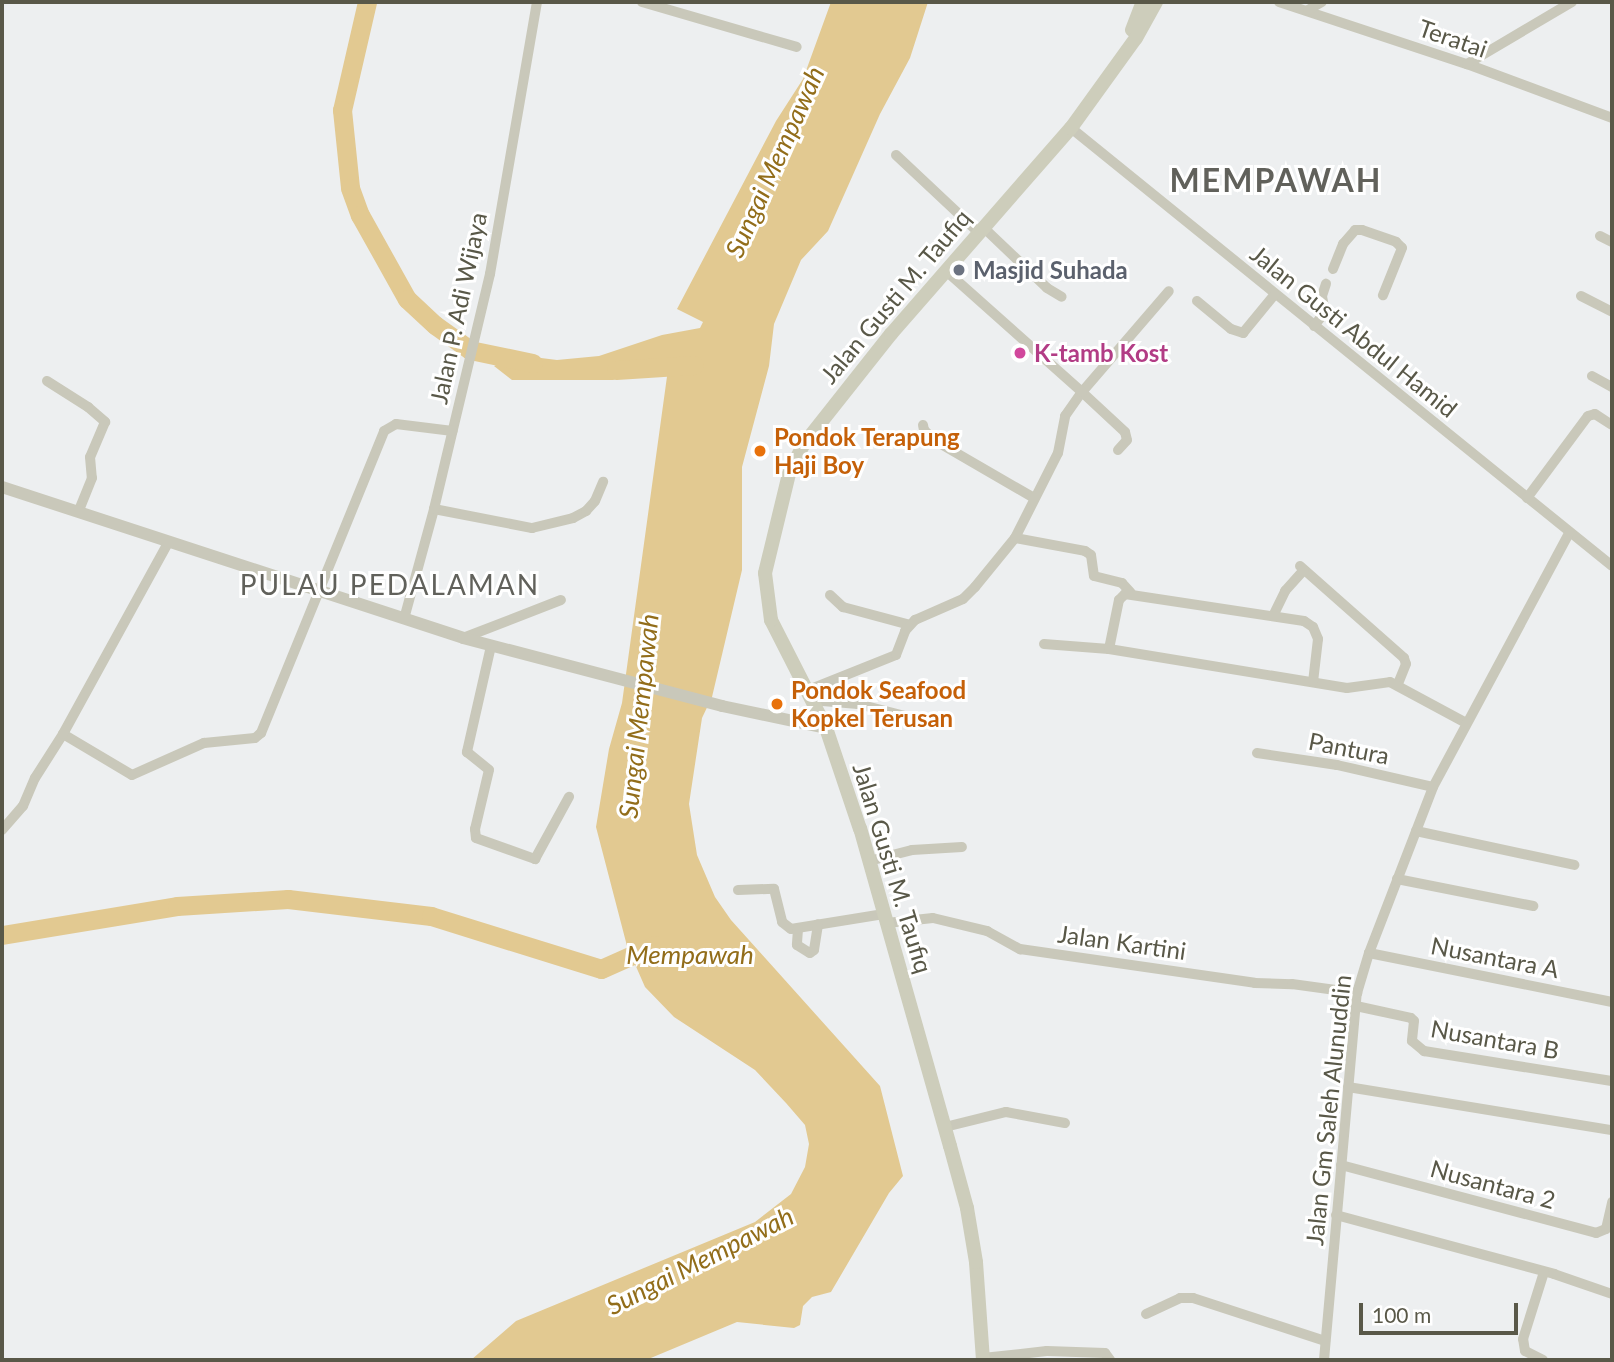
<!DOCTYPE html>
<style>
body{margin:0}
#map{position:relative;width:1614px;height:1362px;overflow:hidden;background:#edeff0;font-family:Lato,sans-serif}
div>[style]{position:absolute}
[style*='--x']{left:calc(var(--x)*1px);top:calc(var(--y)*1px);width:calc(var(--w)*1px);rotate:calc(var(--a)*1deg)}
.water>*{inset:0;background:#e2c991}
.river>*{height:19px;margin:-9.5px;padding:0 9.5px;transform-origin:9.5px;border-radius:9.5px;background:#e2c991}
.minor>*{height:10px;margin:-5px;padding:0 5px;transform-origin:5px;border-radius:5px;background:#c9c8ba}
.tertiary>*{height:12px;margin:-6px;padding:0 6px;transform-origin:6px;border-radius:6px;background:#c9c8ba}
.secondary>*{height:14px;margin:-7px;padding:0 7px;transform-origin:7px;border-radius:7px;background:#cdcdbb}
.dots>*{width:19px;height:19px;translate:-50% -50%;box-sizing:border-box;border:4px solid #fff;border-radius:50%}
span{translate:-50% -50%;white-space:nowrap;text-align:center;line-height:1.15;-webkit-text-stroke:6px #fff;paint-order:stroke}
.street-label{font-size:24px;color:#595848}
.worship-label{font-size:24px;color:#5b616d;font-weight:700}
.left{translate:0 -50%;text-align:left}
.hotel-label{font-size:24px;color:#b23c85;font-weight:700}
.food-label{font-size:24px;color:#c56008;font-weight:700}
.water-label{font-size:26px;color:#926d1a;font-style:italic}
.quarter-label{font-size:28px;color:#61615b;letter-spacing:2px}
.district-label{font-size:32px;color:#61615b;font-weight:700;letter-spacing:2px}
.frame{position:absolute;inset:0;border:4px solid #595848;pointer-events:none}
.scale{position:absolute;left:1359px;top:1303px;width:159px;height:32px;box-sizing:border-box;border:4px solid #595848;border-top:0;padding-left:9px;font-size:21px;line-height:24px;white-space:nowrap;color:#595848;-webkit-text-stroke:5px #fff;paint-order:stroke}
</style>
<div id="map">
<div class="water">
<div style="clip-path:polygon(831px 2px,928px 2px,910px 58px,880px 114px,828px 231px,801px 260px,774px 324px,769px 366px,742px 467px,742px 570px,712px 697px,702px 718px,689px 804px,697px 855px,715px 897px,731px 920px,880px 1086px,903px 1176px,889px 1193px,831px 1292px,812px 1297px,803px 1306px,800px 1325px,794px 1328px,737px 1322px,646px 1360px,471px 1360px,516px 1321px,755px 1222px,791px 1194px,805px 1167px,809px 1144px,805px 1125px,786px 1103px,755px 1070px,674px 1017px,645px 987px,627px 946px,596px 827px,609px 749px,622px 703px,669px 362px,652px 364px,613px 380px,512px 380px,494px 366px,517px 355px,557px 360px,599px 356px,662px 335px,700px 328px,703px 322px,677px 309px,776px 121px,803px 79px)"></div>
</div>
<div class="river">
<div style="--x:367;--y:2;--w:111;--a:103"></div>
<div style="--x:342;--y:110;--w:78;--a:84.1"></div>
<div style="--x:350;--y:188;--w:29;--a:70"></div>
<div style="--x:360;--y:215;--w:96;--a:60.8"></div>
<div style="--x:407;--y:299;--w:38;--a:43"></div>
<div style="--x:435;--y:325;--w:43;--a:35.5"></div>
<div style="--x:470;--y:350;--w:64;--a:11.7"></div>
<div style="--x:616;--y:370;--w:78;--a:-3.7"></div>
<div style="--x:2;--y:935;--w:177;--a:-9.4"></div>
<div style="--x:177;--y:906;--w:111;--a:-3.6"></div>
<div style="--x:288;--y:899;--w:144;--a:6.8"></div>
<div style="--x:431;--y:916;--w:178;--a:17.3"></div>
<div style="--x:601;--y:969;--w:59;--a:-24"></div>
</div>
<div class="minor">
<div style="--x:642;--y:2;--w:161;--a:16.2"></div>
<div style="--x:1279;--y:2;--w:198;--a:18.3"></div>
<div style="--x:1467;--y:64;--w:155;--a:20.4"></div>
<div style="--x:1308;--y:10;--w:16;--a:-30"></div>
<div style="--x:1467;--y:64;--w:122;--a:-30.6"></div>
<div style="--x:1071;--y:128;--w:696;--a:38.99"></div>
<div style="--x:896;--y:155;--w:112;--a:43.2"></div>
<div style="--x:983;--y:227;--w:88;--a:43.6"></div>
<div style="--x:1047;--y:288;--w:17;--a:31"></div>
<div style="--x:1600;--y:236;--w:13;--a:27"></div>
<div style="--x:1333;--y:269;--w:27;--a:-68"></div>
<div style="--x:1343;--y:244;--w:18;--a:-49"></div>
<div style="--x:1355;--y:230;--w:7;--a:0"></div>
<div style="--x:1362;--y:230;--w:36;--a:19"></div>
<div style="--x:1396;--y:242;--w:8;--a:45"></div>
<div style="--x:1402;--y:248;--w:51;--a:112"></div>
<div style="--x:1581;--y:296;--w:35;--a:27"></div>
<div style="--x:1197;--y:301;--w:44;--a:39.5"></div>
<div style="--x:1231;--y:329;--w:13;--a:18"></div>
<div style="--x:1243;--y:333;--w:50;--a:-50.6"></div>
<div style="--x:1314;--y:326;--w:18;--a:-52"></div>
<div style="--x:1325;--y:312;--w:16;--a:-101"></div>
<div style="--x:1322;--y:296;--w:13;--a:-72"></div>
<div style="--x:1592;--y:376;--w:23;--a:29"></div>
<div style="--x:47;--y:381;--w:49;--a:32.4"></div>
<div style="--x:88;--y:407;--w:23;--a:41"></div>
<div style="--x:105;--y:422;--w:38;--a:113"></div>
<div style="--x:90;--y:457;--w:21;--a:85"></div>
<div style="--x:92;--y:478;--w:35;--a:112"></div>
<div style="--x:923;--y:425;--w:5;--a:79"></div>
<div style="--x:924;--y:430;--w:14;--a:45"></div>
<div style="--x:934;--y:440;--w:116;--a:30.1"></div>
<div style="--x:1118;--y:450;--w:13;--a:-48"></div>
<div style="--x:1127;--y:440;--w:8;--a:-104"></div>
<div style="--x:1125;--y:432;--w:59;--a:-137.1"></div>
<div style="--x:1082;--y:392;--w:133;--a:-49.3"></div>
<div style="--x:1527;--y:498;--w:102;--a:-53.4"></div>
<div style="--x:1588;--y:416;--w:7;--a:-16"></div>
<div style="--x:1595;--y:414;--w:20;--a:33"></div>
<div style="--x:434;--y:509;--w:100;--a:11"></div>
<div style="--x:532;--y:528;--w:42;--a:-13.7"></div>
<div style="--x:573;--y:518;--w:15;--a:-28"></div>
<div style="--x:586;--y:511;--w:13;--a:-48"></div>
<div style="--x:595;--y:501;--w:21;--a:-67"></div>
<div style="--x:1015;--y:538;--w:71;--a:10.5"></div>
<div style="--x:1085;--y:551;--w:7;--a:34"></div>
<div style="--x:1091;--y:555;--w:21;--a:82"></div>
<div style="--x:1094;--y:576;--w:29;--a:14"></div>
<div style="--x:1122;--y:583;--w:13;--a:48"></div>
<div style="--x:1300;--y:566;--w:139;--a:41.5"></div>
<div style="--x:1404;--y:658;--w:6;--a:72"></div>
<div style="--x:1406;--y:664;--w:22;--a:112"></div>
<div style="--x:830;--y:595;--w:18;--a:43"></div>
<div style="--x:843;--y:607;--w:69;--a:15"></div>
<div style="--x:1273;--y:616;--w:28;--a:-64"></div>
<div style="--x:1285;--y:591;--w:28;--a:-48"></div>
<div style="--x:404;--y:619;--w:114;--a:-74.7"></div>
<div style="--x:434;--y:509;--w:242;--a:-76.6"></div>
<div style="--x:490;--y:274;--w:276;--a:-80.2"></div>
<div style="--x:463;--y:638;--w:105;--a:-21.2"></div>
<div style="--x:1044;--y:644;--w:65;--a:4.4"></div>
<div style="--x:1109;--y:649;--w:241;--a:9.3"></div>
<div style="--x:1347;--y:688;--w:43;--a:-7.9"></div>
<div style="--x:1390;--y:682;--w:86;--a:28.3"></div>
<div style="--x:491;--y:646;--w:109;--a:102.8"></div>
<div style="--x:467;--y:752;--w:28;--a:39"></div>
<div style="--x:489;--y:770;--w:61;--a:103.3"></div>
<div style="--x:475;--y:829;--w:9;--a:84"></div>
<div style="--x:476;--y:838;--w:63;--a:19.6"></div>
<div style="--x:535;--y:859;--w:71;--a:-61.3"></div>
<div style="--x:1109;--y:649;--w:50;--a:-78.5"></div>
<div style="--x:1119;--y:600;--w:8;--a:-45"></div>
<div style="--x:1125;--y:594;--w:181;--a:8.6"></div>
<div style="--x:1304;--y:621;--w:11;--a:34"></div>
<div style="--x:1313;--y:627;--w:13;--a:67"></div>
<div style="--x:1318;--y:639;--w:43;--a:96.6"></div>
<div style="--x:806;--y:691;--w:97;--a:-21.8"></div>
<div style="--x:896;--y:655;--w:26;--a:-69"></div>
<div style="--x:905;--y:631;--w:15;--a:-48"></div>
<div style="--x:915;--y:620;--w:52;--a:-23.6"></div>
<div style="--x:963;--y:599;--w:17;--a:-45"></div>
<div style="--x:975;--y:587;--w:63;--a:-50.8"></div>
<div style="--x:1015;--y:538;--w:95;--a:-63.2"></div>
<div style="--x:1058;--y:453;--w:38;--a:-79"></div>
<div style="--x:1065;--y:416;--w:29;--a:-55"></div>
<div style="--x:1082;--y:392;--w:182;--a:-138.3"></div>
<div style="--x:811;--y:700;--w:47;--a:4.9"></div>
<div style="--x:858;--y:704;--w:81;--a:14.4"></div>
<div style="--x:63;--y:734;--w:80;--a:30.7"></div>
<div style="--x:132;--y:775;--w:79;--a:-24"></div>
<div style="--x:204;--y:743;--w:51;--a:-5.6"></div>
<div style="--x:255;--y:738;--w:8;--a:-40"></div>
<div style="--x:261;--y:733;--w:326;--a:-67.8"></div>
<div style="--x:384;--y:431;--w:14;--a:-30"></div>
<div style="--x:396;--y:424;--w:57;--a:7"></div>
<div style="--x:1257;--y:753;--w:81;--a:8.5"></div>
<div style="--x:1337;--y:765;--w:98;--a:12.9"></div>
<div style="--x:2;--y:830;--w:32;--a:-49"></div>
<div style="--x:23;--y:806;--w:30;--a:-67"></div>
<div style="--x:35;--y:778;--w:52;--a:-57.5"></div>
<div style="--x:63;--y:734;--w:220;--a:-61.2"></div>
<div style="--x:1416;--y:831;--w:162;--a:12.1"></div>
<div style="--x:869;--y:861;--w:44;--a:-14.3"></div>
<div style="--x:912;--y:850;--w:50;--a:-3.4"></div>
<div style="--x:1397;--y:879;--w:139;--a:11.2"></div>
<div style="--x:738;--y:890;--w:36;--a:-2"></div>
<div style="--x:774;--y:889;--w:34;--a:76"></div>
<div style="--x:782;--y:922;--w:11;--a:38"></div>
<div style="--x:791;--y:929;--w:94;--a:-9.2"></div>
<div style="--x:887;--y:923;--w:46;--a:-6.2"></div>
<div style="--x:933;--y:918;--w:56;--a:13.5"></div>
<div style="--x:987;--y:931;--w:38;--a:29"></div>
<div style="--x:1020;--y:949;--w:237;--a:8.2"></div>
<div style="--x:1255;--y:983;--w:37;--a:2"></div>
<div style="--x:1292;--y:984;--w:66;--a:7.9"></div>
<div style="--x:798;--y:929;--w:16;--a:94"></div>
<div style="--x:797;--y:945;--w:15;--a:32"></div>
<div style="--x:810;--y:953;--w:5;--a:-37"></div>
<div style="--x:814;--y:950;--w:26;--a:-81"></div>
<div style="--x:1369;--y:953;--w:248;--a:11.4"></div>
<div style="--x:1356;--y:1006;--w:56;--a:12.3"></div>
<div style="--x:1411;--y:1018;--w:4;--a:45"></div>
<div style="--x:1414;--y:1021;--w:20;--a:96"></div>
<div style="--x:1412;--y:1041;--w:16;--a:40"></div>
<div style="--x:1424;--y:1051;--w:190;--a:9.1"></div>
<div style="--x:1348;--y:1087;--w:267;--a:9.3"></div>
<div style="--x:945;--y:1127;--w:63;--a:-13.8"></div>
<div style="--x:1006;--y:1112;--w:60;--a:10.6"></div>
<div style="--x:1341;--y:1165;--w:264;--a:14.9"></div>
<div style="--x:1596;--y:1233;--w:11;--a:-22"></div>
<div style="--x:1606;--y:1229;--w:28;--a:-77"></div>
<div style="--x:1336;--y:1215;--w:226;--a:15.1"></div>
<div style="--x:1554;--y:1274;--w:61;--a:19"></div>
<div style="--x:1146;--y:1314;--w:38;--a:-25"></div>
<div style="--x:1180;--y:1298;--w:13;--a:0"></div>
<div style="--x:1193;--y:1298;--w:139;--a:18"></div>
<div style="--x:983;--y:1358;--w:64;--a:-6.2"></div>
<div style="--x:1047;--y:1351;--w:58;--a:2"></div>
<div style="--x:1105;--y:1353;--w:9;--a:54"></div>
<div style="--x:1324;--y:1360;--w:368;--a:-84.9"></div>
<div style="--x:1357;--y:993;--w:42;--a:-73.3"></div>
<div style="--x:1369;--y:953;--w:178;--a:-68.9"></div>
<div style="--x:1433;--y:787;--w:288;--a:-61.8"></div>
<div style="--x:1543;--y:1360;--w:20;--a:-153"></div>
<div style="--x:1525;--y:1351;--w:12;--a:-99"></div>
<div style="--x:1523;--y:1339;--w:70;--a:-72.6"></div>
</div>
<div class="tertiary">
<div style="--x:2;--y:487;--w:485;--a:18.1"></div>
<div style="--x:463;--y:638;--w:268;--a:14.7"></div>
<div style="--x:722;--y:706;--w:106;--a:11.9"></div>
</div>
<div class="secondary">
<div style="--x:1132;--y:30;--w:30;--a:-69"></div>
<div style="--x:983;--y:1360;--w:98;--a:-94.1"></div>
<div style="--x:976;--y:1262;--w:55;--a:-99.5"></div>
<div style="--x:967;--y:1208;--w:64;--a:-105.3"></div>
<div style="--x:950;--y:1146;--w:330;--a:-105.8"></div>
<div style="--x:860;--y:829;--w:107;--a:-108.6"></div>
<div style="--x:826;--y:728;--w:121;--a:-117"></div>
<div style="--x:771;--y:620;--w:47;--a:-97.3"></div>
<div style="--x:765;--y:573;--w:102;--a:-76.4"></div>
<div style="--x:789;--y:474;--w:32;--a:-64"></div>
<div style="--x:803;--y:445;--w:142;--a:-51.6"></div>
<div style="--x:891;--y:334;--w:274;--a:-48.9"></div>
<div style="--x:1071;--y:128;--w:111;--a:-54.2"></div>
<div style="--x:1136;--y:38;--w:41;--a:-60.9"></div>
</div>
<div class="dots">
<div style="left:959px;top:270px;background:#6b7280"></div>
<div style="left:1020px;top:353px;background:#d1479c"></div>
<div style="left:760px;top:451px;background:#e8710a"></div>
<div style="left:777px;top:704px;background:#e8710a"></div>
</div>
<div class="street-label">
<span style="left:1453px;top:38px;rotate:19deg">Teratai</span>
<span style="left:895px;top:296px;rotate:-50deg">Jalan Gusti M. Taufiq</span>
<span style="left:458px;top:308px;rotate:-78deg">Jalan P. Adi Wijaya</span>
<span style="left:1354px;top:331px;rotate:39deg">Jalan Gusti Abdul Hamid</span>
<span style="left:1349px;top:748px;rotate:11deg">Pantura</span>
<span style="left:893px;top:868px;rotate:73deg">Jalan Gusti M. Taufiq</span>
<span style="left:1122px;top:942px;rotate:8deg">Jalan Kartini</span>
<span style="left:1495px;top:957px;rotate:11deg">Nusantara A</span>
<span style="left:1495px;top:1039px;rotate:10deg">Nusantara B</span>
<span style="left:1328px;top:1110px;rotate:-84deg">Jalan Gm Saleh Alunuddin</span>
<span style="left:1493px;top:1184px;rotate:15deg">Nusantara 2</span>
</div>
<div class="worship-label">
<span class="left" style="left:973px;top:270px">Masjid Suhada</span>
</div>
<div class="hotel-label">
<span class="left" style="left:1034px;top:353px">K-tamb Kost</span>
</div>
<div class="food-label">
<span class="left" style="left:774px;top:451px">Pondok Terapung<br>Haji Boy</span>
<span class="left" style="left:791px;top:704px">Pondok Seafood<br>Kopkel Terusan</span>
</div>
<div class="water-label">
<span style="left:775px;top:162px;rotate:-66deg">Sungai Mempawah</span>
<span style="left:639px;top:716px;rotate:-84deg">Sungai Mempawah</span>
<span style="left:690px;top:955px">Mempawah</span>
<span style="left:700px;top:1261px;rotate:-27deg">Sungai Mempawah</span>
</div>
<div class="quarter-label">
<span style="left:390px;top:584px">PULAU PEDALAMAN</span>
</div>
<div class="district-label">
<span style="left:1276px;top:180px">MEMPAWAH</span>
</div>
<div class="frame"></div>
<div class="scale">100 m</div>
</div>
